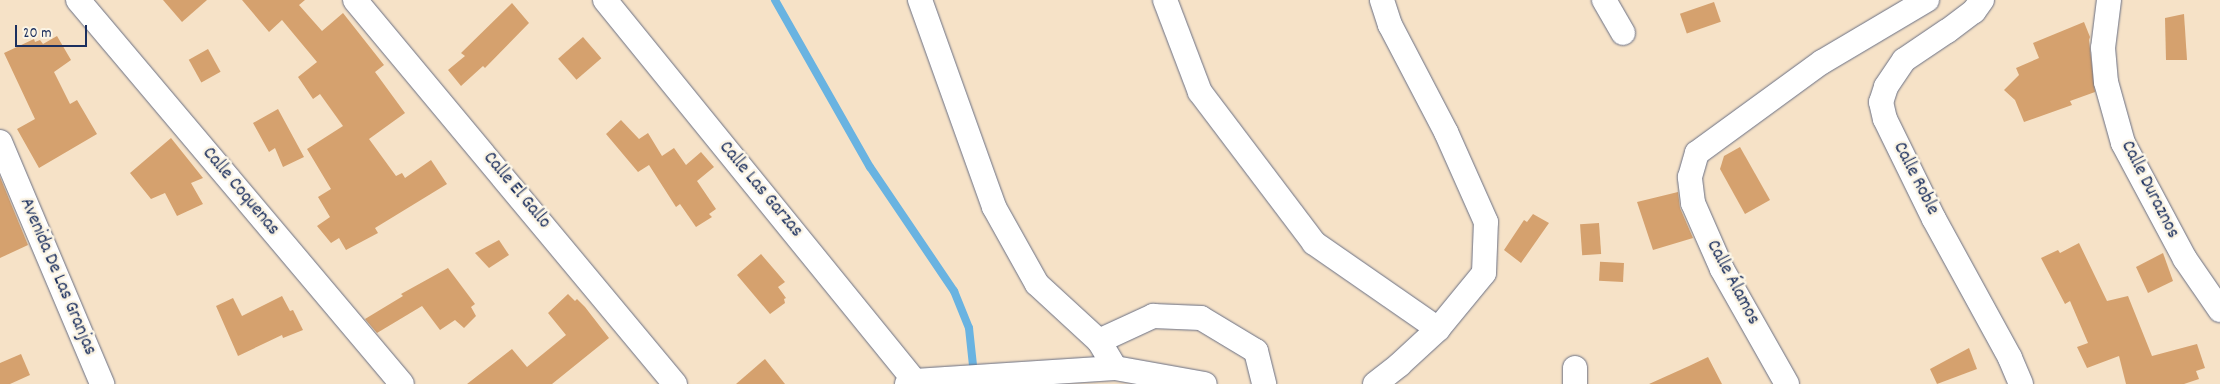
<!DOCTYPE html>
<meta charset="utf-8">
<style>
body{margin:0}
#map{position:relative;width:2220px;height:384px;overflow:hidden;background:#f6e2c7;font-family:Dekko,sans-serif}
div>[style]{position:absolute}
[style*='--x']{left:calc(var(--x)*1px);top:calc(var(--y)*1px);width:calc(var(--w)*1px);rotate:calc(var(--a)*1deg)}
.stream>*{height:8px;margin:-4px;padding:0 4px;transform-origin:4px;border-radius:4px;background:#69b3e1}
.building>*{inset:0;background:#d5a16e;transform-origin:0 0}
.roads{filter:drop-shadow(0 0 1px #686e83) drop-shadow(0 0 1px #686e83)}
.street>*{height:24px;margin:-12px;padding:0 12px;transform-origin:12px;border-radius:12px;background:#fff}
span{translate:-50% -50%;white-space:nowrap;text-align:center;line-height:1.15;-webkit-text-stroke:5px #fcf5e5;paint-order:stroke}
.street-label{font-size:19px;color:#1b2f5e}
.scale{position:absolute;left:15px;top:25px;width:72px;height:22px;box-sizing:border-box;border:2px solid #1b2f5e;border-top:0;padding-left:6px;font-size:15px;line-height:18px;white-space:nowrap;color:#1b2f5e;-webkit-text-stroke:4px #fcf5e5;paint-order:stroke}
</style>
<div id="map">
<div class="stream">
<div style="--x:775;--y:0;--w:192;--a:60.4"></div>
<div style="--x:870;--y:167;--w:150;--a:55.9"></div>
<div style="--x:954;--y:291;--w:40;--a:68"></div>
<div style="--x:969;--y:328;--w:47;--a:83.9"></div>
</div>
<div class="building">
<div style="clip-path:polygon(163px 0,207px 0,182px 22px)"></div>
<div style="clip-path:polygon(242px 0,305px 0,299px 5px,322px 31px,343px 13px,384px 65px,375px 72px,405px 113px,369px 139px,396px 176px,402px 173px,405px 178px,431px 160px,447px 184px,375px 228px,378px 233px,346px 250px,339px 238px,331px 243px,317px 226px,330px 217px,318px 197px,331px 189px,307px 149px,343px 126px,320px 94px,313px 99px,298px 77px,317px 62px,282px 20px,269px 32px)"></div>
<div style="left:1714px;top:2px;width:21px;height:36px;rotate:71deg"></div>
<div style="clip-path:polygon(512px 3px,529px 23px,485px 68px,483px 66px,461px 86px,448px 70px,465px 56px,461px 53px)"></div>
<div style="clip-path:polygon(2184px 14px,2187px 60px,2166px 60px,2165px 18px)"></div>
<div style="clip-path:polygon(2084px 22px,2090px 37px,2089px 40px,2095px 92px,2070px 101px,2072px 105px,2024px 122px,2015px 100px,2004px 90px,2019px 75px,2016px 68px,2039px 58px,2033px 43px)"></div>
<div style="clip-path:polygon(57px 36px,71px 60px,54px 72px,70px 104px,77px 100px,97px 134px,39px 168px,17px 129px,35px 119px,4px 53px,34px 39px,35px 42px,40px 40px,43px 44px)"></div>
<div style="left:583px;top:37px;width:28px;height:33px;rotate:49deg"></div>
<div style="left:208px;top:49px;width:26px;height:22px;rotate:61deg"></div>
<div style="clip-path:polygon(278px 109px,304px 157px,283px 167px,275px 148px,269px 152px,253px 123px)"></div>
<div style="clip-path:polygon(621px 120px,639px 139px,648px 133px,662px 156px,674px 148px,686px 165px,701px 152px,714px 167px,697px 181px,716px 209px,709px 214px,712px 217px,696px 227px,680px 204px,676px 207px,649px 165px,638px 172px,606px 134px)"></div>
<div style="clip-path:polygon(171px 138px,203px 178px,191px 183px,203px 204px,177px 216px,165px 193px,151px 199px,130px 173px)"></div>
<div style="clip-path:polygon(1740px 147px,1770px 200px,1745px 214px,1720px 169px,1724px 156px)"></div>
<div style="clip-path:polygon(0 177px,28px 245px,0 258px)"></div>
<div style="clip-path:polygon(1678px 192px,1680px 208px,1693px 238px,1653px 250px,1637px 202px)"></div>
<div style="clip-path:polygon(1533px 214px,1549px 223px,1521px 263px,1504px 250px,1524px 220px,1527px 222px)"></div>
<div style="left:1599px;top:223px;width:31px;height:19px;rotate:86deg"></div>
<div style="clip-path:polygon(499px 240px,509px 255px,489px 268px,475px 253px)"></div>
<div style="clip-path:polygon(2079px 243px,2107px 301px,2128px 296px,2152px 356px,2197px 344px,2205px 368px,2196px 371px,2199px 379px,2184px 384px,2126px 384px,2119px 356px,2087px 368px,2077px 347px,2088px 343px,2070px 301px,2065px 304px,2041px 258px,2058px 250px,2060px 253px)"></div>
<div style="clip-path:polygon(2163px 253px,2173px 281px,2148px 293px,2136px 267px)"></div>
<div style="clip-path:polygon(761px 254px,785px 282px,778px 287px,786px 298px,784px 299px,785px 303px,770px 314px,737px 275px)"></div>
<div style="left:1624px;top:263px;width:19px;height:24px;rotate:93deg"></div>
<div style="clip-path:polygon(448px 268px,475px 304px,471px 307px,476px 316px,464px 328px,455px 320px,440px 330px,422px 306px,377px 333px,365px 319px,403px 296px,401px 294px)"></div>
<div style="clip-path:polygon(568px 294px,575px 301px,577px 299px,585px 307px,609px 338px,552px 384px,467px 384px,512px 349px,527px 367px,566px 335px,548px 313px)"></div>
<div style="clip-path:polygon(282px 296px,290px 311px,293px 310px,303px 330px,283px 338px,282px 335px,238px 356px,216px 306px,233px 298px,242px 316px)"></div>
<div style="clip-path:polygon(1969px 348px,1977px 369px,1937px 384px,1930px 369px)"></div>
<div style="clip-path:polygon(21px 354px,30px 375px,10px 384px,0 384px,0 363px)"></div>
<div style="clip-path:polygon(1708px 357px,1722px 384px,1649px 384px,1689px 366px)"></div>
<div style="clip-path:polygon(765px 359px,785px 384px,736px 384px)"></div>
</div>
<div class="roads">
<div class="street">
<div style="--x:78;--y:0;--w:502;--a:49.84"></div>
<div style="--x:355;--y:0;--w:500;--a:50.2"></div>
<div style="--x:605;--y:0;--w:491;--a:50.9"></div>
<div style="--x:920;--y:0;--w:220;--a:70.3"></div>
<div style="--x:994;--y:207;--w:88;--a:60.8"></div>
<div style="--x:1037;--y:284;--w:84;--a:42.6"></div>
<div style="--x:1099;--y:341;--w:31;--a:59"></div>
<div style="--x:1165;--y:0;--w:98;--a:69.2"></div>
<div style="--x:1200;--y:92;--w:189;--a:52.9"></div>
<div style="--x:1314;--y:243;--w:151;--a:34.7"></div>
<div style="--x:1604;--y:0;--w:38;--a:60"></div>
<div style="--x:1982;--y:0;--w:14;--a:126"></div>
<div style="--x:1974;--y:11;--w:34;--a:143"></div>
<div style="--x:1947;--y:31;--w:52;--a:146"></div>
<div style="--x:1904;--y:60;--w:32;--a:124"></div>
<div style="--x:1886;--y:87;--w:16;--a:108"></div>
<div style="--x:1881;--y:102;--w:17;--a:77"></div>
<div style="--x:1885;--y:119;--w:111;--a:63.9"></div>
<div style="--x:1934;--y:219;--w:158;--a:61.3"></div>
<div style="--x:2010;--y:358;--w:28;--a:67"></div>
<div style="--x:2109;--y:0;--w:48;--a:97.1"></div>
<div style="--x:2103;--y:48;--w:34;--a:85"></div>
<div style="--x:2106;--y:82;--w:63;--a:74.4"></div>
<div style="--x:2123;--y:143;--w:132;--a:61.9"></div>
<div style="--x:2185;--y:259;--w:62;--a:55.5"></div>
<div style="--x:0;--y:142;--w:263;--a:67.1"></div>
<div style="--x:1099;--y:341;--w:60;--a:-24.8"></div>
<div style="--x:1153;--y:316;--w:48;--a:2.4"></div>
<div style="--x:1201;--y:318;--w:64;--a:31"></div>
<div style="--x:1256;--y:351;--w:34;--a:76"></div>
<div style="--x:1575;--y:368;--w:16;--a:90"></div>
<div style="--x:907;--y:384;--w:9;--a:-21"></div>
<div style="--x:915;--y:381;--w:200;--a:-3.7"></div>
<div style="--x:1115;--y:368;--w:91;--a:10.1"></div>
<div style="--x:1375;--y:384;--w:31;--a:-38"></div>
<div style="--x:1399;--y:365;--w:53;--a:-42.7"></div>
<div style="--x:1438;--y:329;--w:72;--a:-50.6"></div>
<div style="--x:1484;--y:273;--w:51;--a:-87.8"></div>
<div style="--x:1486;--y:222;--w:98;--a:-114"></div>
<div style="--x:1446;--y:132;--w:121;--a:-117.6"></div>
<div style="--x:1390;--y:25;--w:26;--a:-108"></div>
<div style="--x:1787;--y:384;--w:132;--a:-119.5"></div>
<div style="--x:1722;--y:269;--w:72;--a:-113.7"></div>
<div style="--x:1693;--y:203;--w:26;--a:-97"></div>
<div style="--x:1690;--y:177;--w:25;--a:-74"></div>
<div style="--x:1697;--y:153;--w:155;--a:-36.1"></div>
<div style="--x:1822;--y:62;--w:122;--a:-30.6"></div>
</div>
</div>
<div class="street-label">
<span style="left:1915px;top:179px;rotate:63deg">Calle Roble</span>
<span style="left:760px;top:190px;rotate:50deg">Calle Las Garzas</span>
<span style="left:2149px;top:190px;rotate:63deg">Calle Duraznos</span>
<span style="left:516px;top:191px;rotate:50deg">Calle El Gallo</span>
<span style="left:240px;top:192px;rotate:50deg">Calle Coquenas</span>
<span style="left:57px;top:277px;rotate:67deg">Avenida De Las Granjas</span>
<span style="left:1732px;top:283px;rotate:62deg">Calle Álamos</span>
</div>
<div class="scale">20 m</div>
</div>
